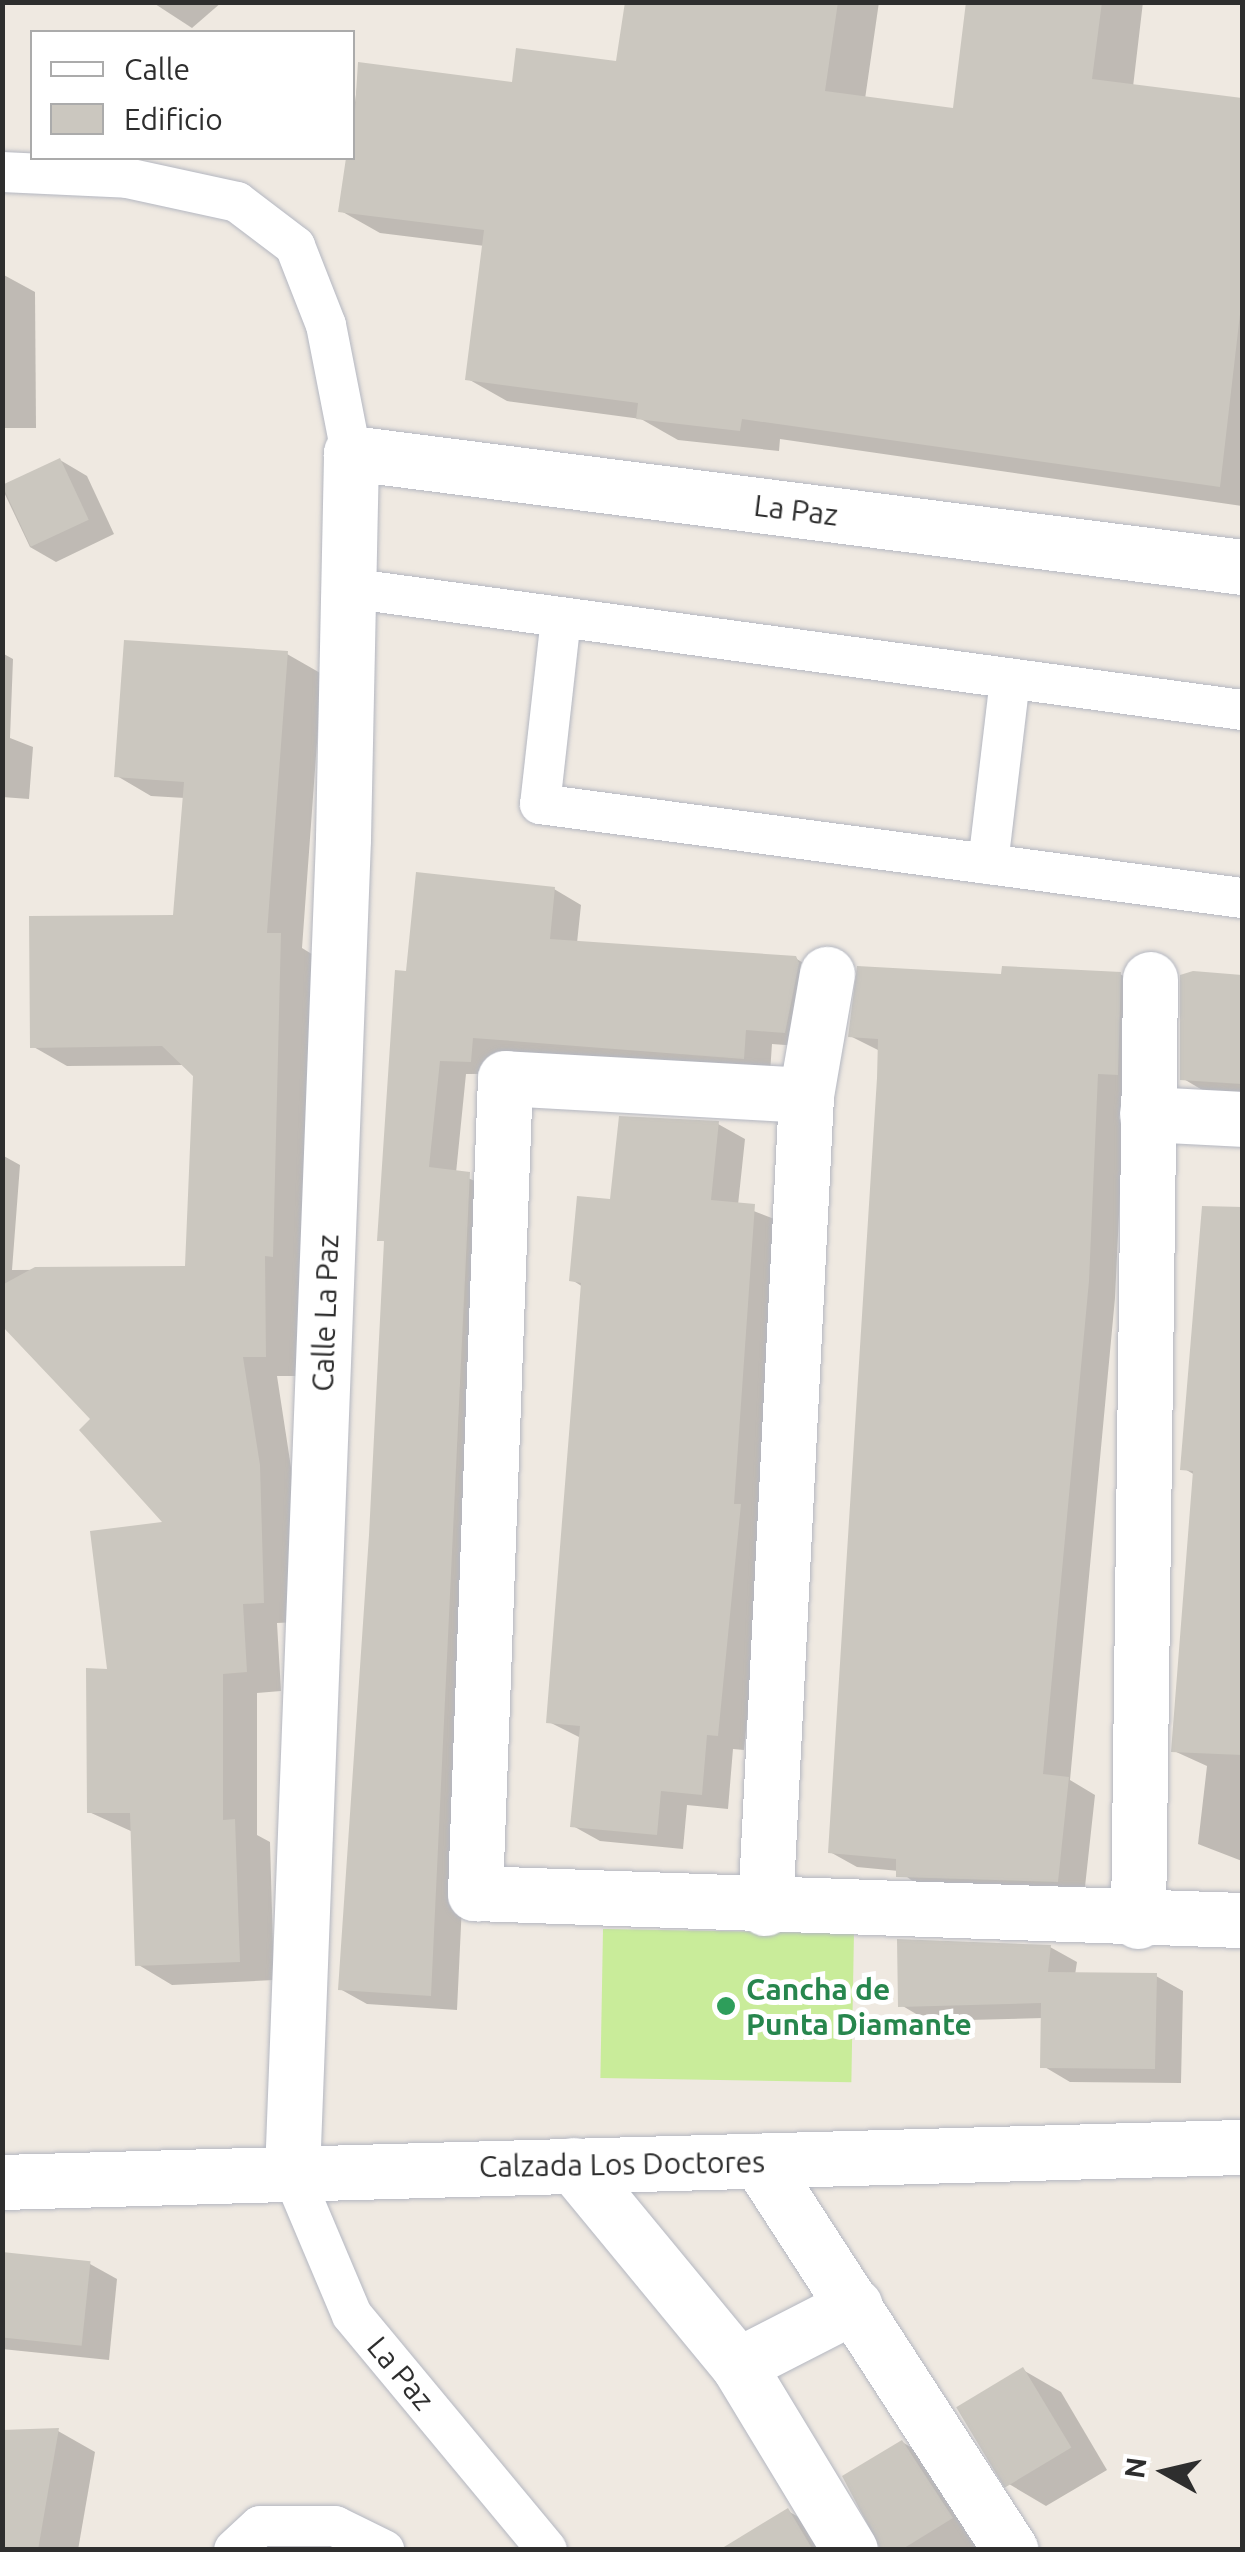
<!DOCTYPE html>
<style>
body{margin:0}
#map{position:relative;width:1245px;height:2552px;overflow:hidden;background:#efe9e1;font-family:Ubuntu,sans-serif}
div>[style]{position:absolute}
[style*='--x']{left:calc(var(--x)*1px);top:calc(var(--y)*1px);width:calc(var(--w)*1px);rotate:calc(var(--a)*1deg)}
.pitch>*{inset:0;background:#c9ec9a;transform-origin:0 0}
.shadow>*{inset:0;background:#0003}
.building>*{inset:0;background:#cbc7bf;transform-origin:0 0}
.roads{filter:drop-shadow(0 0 2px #b4b7c1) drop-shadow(0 0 2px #b4b7c1)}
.lane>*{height:40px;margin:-20px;padding:0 20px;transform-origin:20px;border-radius:20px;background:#fff}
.street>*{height:55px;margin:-27.5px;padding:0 27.5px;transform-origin:27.5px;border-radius:27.5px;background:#fff}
.dots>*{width:28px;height:28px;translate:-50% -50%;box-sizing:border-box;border:5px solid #fff;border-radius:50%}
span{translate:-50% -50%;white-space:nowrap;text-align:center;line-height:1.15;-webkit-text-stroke:10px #fff;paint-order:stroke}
.street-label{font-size:30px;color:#2e2e2e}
.leisure-label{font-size:30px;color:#27864d;font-weight:700}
.left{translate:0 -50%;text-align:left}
.frame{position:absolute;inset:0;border:5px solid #2e2e2e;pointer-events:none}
.legend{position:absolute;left:30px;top:30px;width:325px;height:130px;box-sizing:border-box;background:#fff;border:2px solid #ababab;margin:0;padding:12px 18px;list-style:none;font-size:30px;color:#2e2e2e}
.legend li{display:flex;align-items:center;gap:20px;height:50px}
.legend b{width:50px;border:2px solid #ababab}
.north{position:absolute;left:1115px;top:2422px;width:100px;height:100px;-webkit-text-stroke:8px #fff;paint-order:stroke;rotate:278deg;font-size:28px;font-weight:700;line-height:40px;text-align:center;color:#2e2e2e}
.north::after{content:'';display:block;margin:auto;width:35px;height:45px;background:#2e2e2e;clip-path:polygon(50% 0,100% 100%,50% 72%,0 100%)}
</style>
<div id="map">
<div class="pitch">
<div style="left:603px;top:1929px;width:251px;height:149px;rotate:1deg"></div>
</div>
<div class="shadow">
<div style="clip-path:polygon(152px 2px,222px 2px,192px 28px)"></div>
<div style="clip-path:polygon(627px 2px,879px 2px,865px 99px,955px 111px,969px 2px,1143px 2px,1133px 87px,1242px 100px,1242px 506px,780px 439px,779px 451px,678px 440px,641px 419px,507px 401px,468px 379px,485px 246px,380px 233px,341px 211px,360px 64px,514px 84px,618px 64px)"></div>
<div style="clip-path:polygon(2px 274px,35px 292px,36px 428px,2px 428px)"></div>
<div style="clip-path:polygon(60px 460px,87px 476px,114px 534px,56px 562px,30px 547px,2px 488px)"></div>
<div style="clip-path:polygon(2px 653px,13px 659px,10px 738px,33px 747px,29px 799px,2px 797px)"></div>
<div style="clip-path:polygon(287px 654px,322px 674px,302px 948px,315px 956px,300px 1376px,277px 1376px,294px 1487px,298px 1622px,277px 1623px,281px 1691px,257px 1693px,257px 1835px,270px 1842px,274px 1980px,172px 1985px,137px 1964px,133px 1832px,89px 1812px,110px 1671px,167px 1524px,93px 1419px,2px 1322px,2px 1155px,20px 1165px,12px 1270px,188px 1269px,195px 1075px,185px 1065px,67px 1066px,32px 1046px,175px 917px,185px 798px,151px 796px,117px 776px)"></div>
<div style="clip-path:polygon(554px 889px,581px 905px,577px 943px,795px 958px,822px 974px,812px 1047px,772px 1044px,770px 1073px,466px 1074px,456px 1173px,496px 1190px,457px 2010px,367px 2004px,340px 1989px,372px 1536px,387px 1243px,380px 1239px,408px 974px)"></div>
<div style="clip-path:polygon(1120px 974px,1147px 990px,1125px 1088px,1115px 1298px,1070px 1780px,1095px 1795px,1084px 1896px,926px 1891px,899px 1871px,857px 1867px,830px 1852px,880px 1051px,850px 1036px,1004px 977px)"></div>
<div style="clip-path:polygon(1183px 978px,1242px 981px,1242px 1096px,1209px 1094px,1182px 1078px)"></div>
<div style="clip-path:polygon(718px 1124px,745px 1139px,738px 1205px,782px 1222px,767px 1522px,744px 1750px,733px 1749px,728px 1809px,687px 1805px,683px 1849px,600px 1841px,573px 1826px,581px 1738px,549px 1722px,583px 1287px,572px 1280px,612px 1202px)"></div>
<div style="clip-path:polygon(1242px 1207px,1242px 1861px,1198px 1844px,1207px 1766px,1174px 1751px,1195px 1475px,1183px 1468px)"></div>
<div style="clip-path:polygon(1050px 1947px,1077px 1962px,1075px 1975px,1156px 1976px,1183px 1991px,1181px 2083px,1070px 2082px,1043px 2066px,1043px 2018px,928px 2021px,901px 2005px)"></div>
<div style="clip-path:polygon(2px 2255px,90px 2264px,117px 2279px,109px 2360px,2px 2349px)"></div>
<div style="clip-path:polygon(1023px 2370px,1061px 2392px,1107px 2470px,1046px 2506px,1009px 2484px)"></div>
<div style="clip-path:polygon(58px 2431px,95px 2452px,78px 2550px,2px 2550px)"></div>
<div style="clip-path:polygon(902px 2442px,940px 2464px,989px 2540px,974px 2550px,880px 2550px)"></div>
<div style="clip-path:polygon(788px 2511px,826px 2533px,836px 2550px,793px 2550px)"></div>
</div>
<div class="building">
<div style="clip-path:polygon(625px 2px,838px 2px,825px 91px,953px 108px,966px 2px,1102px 2px,1092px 79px,1242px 98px,1242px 297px,1220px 487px,742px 419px,740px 431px,636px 419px,638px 403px,465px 380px,484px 230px,338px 212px,346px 158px,352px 158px,358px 62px,512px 82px,516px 48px,616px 61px)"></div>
<div style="left:60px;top:458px;width:68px;height:64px;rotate:65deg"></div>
<div style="clip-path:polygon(124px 640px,288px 651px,267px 933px,281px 933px,273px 1257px,265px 1256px,266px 1357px,243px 1357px,260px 1465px,264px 1603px,243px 1604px,247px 1672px,223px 1674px,223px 1820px,235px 1819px,240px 1962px,135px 1966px,130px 1813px,87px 1813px,86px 1668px,107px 1669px,90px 1531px,162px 1522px,79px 1430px,90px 1419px,2px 1326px,2px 1285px,35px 1267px,185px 1266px,193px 1076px,162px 1046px,30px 1048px,29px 916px,173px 915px,184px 782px,114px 777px)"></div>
<div style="clip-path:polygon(416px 872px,555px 887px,550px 939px,796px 956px,799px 963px,785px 1033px,746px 1030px,744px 1059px,473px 1038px,471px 1062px,440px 1061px,429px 1167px,470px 1172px,431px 1996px,338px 1990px,369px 1535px,384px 1241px,377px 1241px,395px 970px,406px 971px)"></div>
<div style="clip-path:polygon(857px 966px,1001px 974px,1002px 966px,1121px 972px,1118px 1075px,1098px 1074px,1089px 1281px,1043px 1774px,1069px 1777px,1058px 1882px,896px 1877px,896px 1859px,828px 1853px,877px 1078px,878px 1039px,848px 1037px)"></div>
<div style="clip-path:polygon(1193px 971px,1242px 975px,1242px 1084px,1180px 1080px,1180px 975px)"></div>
<div style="clip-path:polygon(619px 1116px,719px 1121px,711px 1200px,755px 1204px,734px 1504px,741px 1504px,718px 1736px,707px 1735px,702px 1795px,661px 1791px,657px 1835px,570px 1827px,580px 1726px,546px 1723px,581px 1283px,569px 1281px,577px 1196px,610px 1199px)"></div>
<div style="clip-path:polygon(1202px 1206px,1242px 1207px,1242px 1755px,1171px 1752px,1193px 1471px,1180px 1470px)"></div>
<div style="clip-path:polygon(897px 1939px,1051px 1945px,1048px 1972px,1157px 1973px,1155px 2069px,1040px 2068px,1041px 2003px,898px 2007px)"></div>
<div style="left:2px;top:2252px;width:89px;height:85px;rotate:6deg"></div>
<div style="left:1023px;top:2367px;width:94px;height:78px;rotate:59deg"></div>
<div style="clip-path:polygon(59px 2428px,38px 2550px,2px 2550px,2px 2430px)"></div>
<div style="clip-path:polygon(902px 2440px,953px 2518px,901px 2550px,881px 2550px,842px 2476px)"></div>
<div style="clip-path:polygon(788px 2508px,813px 2550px,719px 2550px)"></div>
</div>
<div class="roads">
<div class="lane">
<div style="--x:2;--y:172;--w:125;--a:2.7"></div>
<div style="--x:127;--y:178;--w:113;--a:12.3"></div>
<div style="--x:237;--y:202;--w:73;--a:37.2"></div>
<div style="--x:295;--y:246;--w:85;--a:68.6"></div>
<div style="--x:326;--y:325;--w:130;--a:78.9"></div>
<div style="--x:348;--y:588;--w:902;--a:7.77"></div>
<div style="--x:561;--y:618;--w:187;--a:96.4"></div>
<div style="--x:540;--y:804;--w:708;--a:7.63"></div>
<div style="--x:988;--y:864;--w:186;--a:-83.2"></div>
<div style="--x:292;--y:2173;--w:154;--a:67.1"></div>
<div style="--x:352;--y:2315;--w:305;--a:50.3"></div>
<div style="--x:234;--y:2550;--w:35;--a:-43"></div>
<div style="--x:260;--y:2526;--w:75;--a:0"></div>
<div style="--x:335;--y:2526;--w:55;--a:26.1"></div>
</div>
<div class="street">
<div style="--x:806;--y:1095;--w:301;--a:-176.8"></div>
<div style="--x:505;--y:1078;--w:816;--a:92.11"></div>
<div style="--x:475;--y:1893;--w:767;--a:2.02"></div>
<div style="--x:1147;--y:1114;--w:95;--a:3"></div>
<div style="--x:765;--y:1908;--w:814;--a:-87.11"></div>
<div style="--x:806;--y:1095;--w:123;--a:-80.2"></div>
<div style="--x:1138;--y:1921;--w:942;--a:-89.27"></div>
<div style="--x:759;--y:2161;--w:463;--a:57.1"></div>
<div style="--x:573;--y:2165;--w:259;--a:50.5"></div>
<div style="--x:738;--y:2365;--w:216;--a:58.8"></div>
<div style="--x:292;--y:2173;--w:1336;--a:-87.81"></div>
<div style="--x:343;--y:838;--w:385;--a:-88.8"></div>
<div style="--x:351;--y:453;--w:898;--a:7.29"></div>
<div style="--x:2;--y:2182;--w:1240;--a:-1.62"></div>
<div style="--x:738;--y:2365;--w:131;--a:-27.1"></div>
</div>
</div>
<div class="dots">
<div style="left:726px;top:2006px;background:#2e9e5b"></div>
</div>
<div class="street-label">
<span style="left:796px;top:510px;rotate:7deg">La Paz</span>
<span style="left:325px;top:1313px;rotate:-88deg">Calle La Paz</span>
<span style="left:622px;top:2164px;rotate:-1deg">Calzada Los Doctores</span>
<span style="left:401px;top:2373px;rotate:50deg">La Paz</span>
</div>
<div class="leisure-label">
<span class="left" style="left:746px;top:2006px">Cancha de<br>Punta Diamante</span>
</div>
<div class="frame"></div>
<ul class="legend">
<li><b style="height:12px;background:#fff"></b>Calle</li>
<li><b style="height:28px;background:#cbc7bf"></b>Edificio</li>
</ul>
<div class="north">N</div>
</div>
